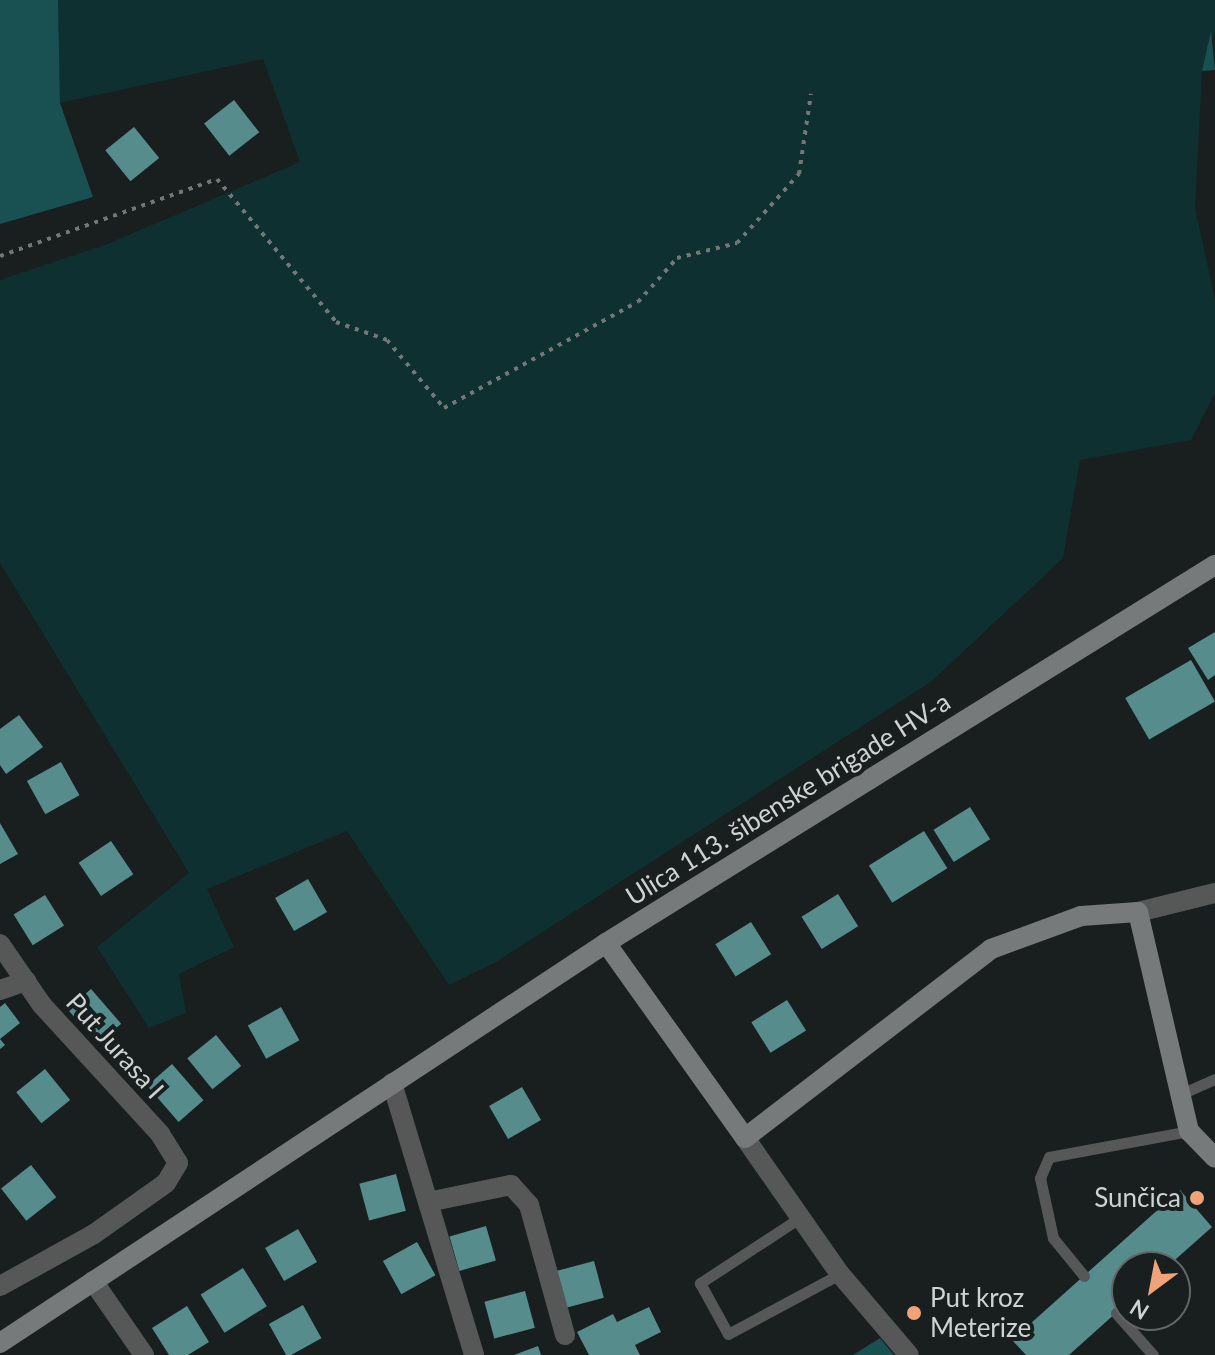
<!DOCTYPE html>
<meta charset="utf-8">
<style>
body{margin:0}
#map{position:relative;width:1215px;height:1355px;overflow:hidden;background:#191e1e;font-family:Lato,sans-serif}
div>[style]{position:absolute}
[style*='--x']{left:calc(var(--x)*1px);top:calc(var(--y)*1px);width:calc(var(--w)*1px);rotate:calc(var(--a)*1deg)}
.green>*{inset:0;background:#0e3031}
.forest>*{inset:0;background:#195052}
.building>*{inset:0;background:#578c8d;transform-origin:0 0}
.path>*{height:4px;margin-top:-2px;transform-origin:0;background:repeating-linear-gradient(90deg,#737777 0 4px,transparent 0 10px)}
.lane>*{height:11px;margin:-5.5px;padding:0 5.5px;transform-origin:5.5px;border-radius:5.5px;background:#565858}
.street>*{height:20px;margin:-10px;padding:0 10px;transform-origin:10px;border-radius:10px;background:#565858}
.secondary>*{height:20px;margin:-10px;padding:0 10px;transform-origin:10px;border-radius:10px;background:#767a7a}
.dots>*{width:22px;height:22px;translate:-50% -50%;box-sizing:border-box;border:4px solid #191e1e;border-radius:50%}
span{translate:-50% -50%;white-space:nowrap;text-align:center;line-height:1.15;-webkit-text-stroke:8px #191e1e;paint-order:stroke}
.street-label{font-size:26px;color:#cfd2d2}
.poi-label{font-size:26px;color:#cfd2d2}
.right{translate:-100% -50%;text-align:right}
.left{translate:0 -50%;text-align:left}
.north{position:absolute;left:1111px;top:1251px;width:80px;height:80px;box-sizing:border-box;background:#191e1e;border:2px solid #626666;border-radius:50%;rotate:212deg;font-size:22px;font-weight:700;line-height:32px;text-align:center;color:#cfd2d2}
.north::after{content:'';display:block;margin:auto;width:28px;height:36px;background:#f0a279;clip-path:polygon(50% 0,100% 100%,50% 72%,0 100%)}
</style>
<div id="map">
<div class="green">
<div style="clip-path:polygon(58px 0,1215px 0,1215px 31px,1202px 71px,1195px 208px,1215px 299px,1215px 393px,1191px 440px,1080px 460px,1063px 558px,932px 681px,496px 962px,449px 985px,347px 831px,207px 889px,234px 947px,179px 974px,186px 1013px,149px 1028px,97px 947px,189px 873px,0 563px,0 280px,105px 245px,300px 162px,263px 59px,60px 103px)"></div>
</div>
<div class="forest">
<div style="clip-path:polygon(0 0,58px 0,60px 103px,93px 197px,0 224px)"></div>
<div style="clip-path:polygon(1211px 31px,1215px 70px,1202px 71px)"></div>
<div style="clip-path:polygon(880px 1338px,894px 1355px,853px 1355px)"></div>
</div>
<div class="building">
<div style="left:234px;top:100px;width:41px;height:38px;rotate:52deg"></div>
<div style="left:134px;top:127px;width:40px;height:37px;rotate:51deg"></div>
<div style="clip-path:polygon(1215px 632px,1215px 675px,1208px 680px,1188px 648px)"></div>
<div style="left:1191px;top:660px;width:48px;height:76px;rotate:60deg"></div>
<div style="clip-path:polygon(19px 715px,43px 747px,6px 774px,0 765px,0 729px)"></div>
<div style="left:61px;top:762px;width:38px;height:39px;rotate:61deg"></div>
<div style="left:970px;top:807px;width:38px;height:43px;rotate:58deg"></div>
<div style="clip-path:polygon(0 823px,18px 854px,0 864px)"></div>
<div style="left:924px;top:831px;width:44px;height:65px;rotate:58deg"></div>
<div style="left:111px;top:841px;width:40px;height:39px;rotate:56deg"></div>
<div style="left:308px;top:879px;width:38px;height:38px;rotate:60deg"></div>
<div style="left:838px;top:894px;width:38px;height:43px;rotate:58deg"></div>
<div style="left:45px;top:895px;width:36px;height:37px;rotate:58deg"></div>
<div style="left:751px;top:922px;width:38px;height:42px;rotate:58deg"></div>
<div style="left:91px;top:989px;width:46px;height:31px;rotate:49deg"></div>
<div style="left:787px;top:1000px;width:36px;height:42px;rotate:58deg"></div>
<div style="clip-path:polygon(5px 1003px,20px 1023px,0 1039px,5px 1045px,0 1049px,0 1007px)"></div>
<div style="left:281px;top:1007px;width:38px;height:38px;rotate:61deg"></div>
<div style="left:216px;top:1035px;width:40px;height:37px;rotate:51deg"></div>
<div style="left:172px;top:1064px;width:48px;height:33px;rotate:49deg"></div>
<div style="left:45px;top:1069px;width:40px;height:37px;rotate:51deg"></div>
<div style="left:522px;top:1087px;width:38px;height:38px;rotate:60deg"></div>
<div style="left:31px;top:1165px;width:41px;height:38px;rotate:52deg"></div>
<div style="left:396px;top:1174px;width:38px;height:38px;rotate:75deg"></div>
<div style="clip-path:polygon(1180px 1190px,1212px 1227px,1167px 1267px,1127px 1267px,1127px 1303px,1069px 1355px,1026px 1355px,1012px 1340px)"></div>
<div style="left:486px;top:1226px;width:36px;height:38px;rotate:74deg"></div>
<div style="left:298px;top:1229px;width:38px;height:38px;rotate:60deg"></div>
<div style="left:417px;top:1242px;width:38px;height:39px;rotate:61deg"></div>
<div style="left:594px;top:1261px;width:38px;height:41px;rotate:75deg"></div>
<div style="left:243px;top:1268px;width:45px;height:50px;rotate:58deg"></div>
<div style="left:525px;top:1291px;width:38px;height:42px;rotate:75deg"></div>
<div style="left:303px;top:1305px;width:38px;height:39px;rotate:61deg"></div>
<div style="clip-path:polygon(187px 1306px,209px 1342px,188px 1355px,169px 1355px,152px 1328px)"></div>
<div style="clip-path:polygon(649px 1307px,661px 1332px,635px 1345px,640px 1355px,589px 1355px,577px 1332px,613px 1314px,617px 1322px)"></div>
<div style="clip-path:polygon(538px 1346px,541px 1355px,514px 1355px)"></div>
</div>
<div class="path">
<div style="--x:0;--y:256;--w:230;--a:-19.5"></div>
<div style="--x:217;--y:179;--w:186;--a:50.2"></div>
<div style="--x:336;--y:322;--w:54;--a:19.4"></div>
<div style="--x:387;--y:340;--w:89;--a:50"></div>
<div style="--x:444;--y:408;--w:221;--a:-28.7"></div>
<div style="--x:638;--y:302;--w:59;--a:-48.4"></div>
<div style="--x:677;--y:258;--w:62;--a:-14"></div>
<div style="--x:737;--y:243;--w:93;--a:-48.1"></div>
<div style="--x:799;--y:174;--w:81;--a:-81.5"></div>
</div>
<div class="lane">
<div style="--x:1181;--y:1094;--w:37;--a:-24"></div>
<div style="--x:801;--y:1217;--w:121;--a:146.8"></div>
<div style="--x:700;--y:1283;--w:58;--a:61.2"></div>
<div style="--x:728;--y:1334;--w:127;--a:-28.2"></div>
<div style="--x:1084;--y:1276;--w:49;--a:-129.2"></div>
<div style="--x:1053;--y:1238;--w:61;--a:-102.2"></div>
<div style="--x:1040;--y:1178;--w:23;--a:-67"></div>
<div style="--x:1049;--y:1157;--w:142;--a:-10.5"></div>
<div style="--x:1116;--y:1313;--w:56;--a:48.6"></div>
</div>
<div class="street">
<div style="--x:1138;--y:912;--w:79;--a:-13.9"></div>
<div style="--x:0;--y:944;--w:74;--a:55.5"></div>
<div style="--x:42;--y:1005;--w:175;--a:47.5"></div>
<div style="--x:160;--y:1134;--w:34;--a:58"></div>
<div style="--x:178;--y:1163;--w:23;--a:121"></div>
<div style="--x:166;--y:1183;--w:88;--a:144.7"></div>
<div style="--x:94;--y:1234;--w:107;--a:151"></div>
<div style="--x:0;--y:990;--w:28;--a:-19"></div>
<div style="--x:392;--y:1083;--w:284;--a:73.2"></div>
<div style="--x:745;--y:1138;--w:166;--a:55.1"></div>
<div style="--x:840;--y:1274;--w:106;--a:49.6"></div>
<div style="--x:428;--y:1202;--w:85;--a:-11.6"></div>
<div style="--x:511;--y:1185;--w:27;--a:48"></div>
<div style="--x:529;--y:1205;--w:135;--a:74.5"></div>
<div style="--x:93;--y:1281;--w:90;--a:55.4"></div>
</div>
<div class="secondary">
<div style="--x:606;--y:943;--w:239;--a:54.5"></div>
<div style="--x:745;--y:1138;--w:310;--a:-37.5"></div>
<div style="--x:991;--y:949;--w:96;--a:-20.1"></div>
<div style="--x:1081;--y:916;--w:57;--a:-4"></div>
<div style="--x:1138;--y:912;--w:225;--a:76.9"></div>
<div style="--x:1189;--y:1131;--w:37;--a:46"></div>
<div style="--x:0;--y:1343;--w:726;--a:-33.43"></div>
<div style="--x:606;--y:943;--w:717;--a:-31.83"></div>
</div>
<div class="dots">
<div style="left:1197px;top:1198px;background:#f0a279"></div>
<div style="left:914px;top:1313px;background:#f0a279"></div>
</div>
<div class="street-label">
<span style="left:788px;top:799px;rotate:-32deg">Ulica 113. šibenske brigade HV-a</span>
<span style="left:115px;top:1046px;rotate:48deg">Put Jurasa I</span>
</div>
<div class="poi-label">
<span class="right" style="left:1181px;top:1198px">Sunčica</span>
<span class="left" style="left:930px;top:1313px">Put kroz<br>Meterize</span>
</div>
<div class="north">N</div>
</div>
